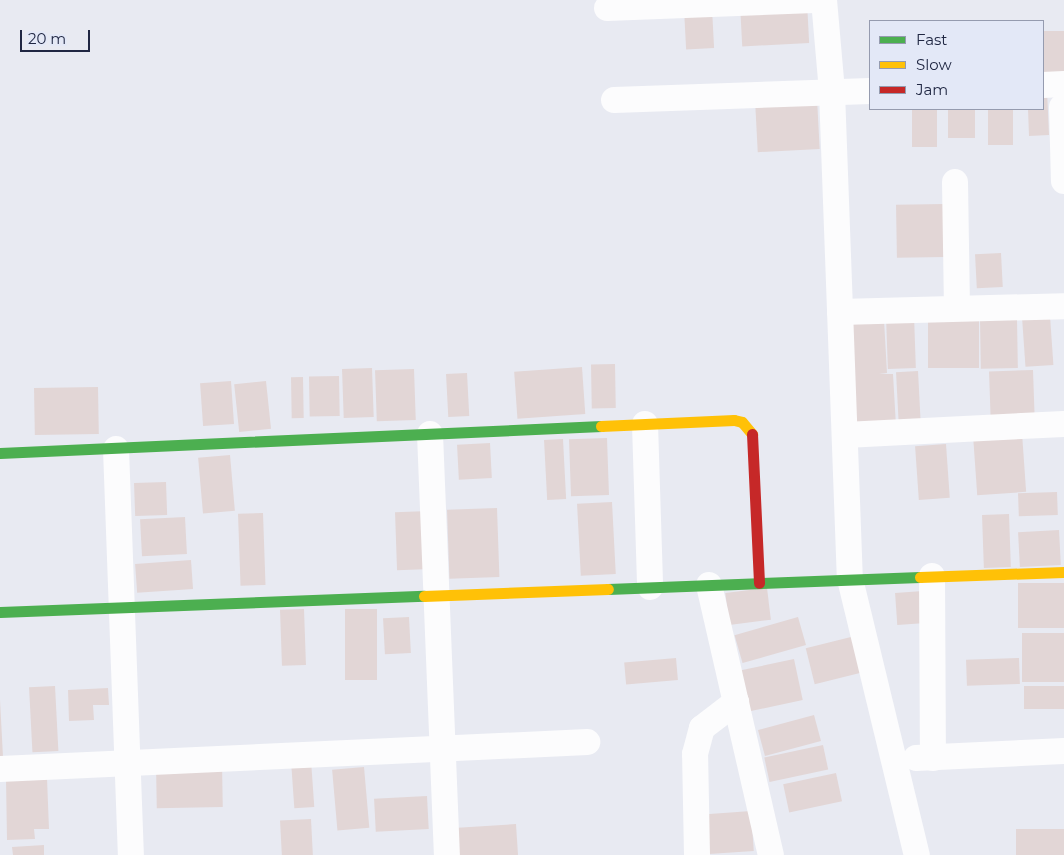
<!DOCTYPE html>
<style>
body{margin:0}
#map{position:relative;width:1064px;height:855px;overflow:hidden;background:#e8eaf2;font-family:Montserrat,sans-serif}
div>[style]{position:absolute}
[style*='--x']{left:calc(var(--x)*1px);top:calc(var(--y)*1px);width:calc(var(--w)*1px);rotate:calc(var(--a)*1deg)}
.building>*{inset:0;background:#e2d6d6;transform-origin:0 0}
.street>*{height:26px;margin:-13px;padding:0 13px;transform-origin:13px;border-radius:13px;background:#fcfcfd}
.fast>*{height:11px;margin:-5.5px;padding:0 5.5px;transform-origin:5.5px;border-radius:5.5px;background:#4caf50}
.slow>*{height:11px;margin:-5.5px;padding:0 5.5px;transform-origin:5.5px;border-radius:5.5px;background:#ffc107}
.jam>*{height:11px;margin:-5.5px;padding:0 5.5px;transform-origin:5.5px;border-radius:5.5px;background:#c62828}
span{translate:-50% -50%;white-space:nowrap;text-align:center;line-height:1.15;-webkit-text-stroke:4.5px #e3e8f7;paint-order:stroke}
.legend{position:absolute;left:869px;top:20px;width:175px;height:90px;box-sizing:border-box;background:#e3e8f7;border:1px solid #959baf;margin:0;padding:6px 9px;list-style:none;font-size:15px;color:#202743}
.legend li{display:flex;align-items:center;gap:10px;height:25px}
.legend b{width:25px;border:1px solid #959baf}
.scale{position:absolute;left:20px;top:30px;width:70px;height:22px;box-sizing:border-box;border:2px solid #202743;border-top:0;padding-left:6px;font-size:15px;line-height:18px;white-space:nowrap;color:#202743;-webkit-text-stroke:4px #e3e8f7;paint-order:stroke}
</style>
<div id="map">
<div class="building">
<div style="left:807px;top:2px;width:41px;height:67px;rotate:87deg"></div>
<div style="left:712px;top:8px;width:40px;height:28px;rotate:87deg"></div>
<div style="left:1064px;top:31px;width:42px;height:21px;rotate:90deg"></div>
<div style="clip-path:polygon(1043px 90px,1047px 90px,1049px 135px,1029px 136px,1028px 109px,1043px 109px)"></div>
<div style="left:817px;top:98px;width:51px;height:62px;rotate:87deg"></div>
<div style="left:912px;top:109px;width:25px;height:38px"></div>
<div style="left:948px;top:109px;width:27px;height:29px"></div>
<div style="left:988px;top:109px;width:25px;height:36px"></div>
<div style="left:944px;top:204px;width:53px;height:48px;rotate:89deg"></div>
<div style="left:1001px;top:253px;width:34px;height:26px;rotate:87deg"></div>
<div style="left:914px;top:315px;width:53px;height:28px;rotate:88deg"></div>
<div style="left:1050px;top:316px;width:49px;height:28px;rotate:86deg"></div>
<div style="left:928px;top:318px;width:51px;height:50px"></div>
<div style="left:1017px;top:319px;width:49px;height:37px;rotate:89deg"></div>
<div style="clip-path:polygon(884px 320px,887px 373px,879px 374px,893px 374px,896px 426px,857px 428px,848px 323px)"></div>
<div style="left:615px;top:364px;width:44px;height:24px;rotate:89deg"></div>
<div style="left:582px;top:367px;width:47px;height:68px;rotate:86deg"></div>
<div style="left:372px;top:368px;width:49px;height:30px;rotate:88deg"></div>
<div style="left:414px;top:369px;width:51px;height:39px;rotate:88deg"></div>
<div style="left:1033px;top:370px;width:46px;height:44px;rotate:88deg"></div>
<div style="left:918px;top:371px;width:53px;height:22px;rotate:87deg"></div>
<div style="left:467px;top:373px;width:43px;height:21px;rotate:87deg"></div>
<div style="left:339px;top:376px;width:40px;height:30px;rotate:89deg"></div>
<div style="left:303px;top:377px;width:41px;height:12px;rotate:89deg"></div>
<div style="left:231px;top:381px;width:43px;height:31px;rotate:86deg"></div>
<div style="left:266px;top:381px;width:48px;height:32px;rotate:84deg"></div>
<div style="left:98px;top:387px;width:47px;height:64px;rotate:89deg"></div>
<div style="left:1022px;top:433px;width:59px;height:49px;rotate:86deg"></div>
<div style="left:607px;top:438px;width:57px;height:38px;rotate:88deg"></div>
<div style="left:563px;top:439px;width:60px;height:19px;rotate:87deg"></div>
<div style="left:490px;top:443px;width:35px;height:33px;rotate:87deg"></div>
<div style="left:946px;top:444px;width:54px;height:31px;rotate:86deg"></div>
<div style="left:230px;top:455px;width:56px;height:32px;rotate:85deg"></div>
<div style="left:166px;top:482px;width:33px;height:32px;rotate:88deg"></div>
<div style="left:1057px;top:492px;width:23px;height:39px;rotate:88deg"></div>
<div style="left:612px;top:502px;width:72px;height:35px;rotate:87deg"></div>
<div style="left:497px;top:508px;width:69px;height:50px;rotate:88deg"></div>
<div style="left:429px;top:511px;width:58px;height:34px;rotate:88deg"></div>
<div style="left:263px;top:513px;width:72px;height:25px;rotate:88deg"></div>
<div style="left:1009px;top:514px;width:53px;height:27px;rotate:88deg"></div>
<div style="left:185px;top:517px;width:37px;height:45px;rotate:87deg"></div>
<div style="left:1059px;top:530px;width:35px;height:41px;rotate:87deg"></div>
<div style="left:191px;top:560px;width:29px;height:56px;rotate:86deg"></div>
<div style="left:1018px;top:583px;width:46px;height:45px"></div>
<div style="left:767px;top:588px;width:32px;height:42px;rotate:83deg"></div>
<div style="left:923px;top:591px;width:32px;height:28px;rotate:86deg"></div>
<div style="left:304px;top:609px;width:56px;height:24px;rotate:88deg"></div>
<div style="left:345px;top:609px;width:32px;height:71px"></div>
<div style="left:409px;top:617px;width:36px;height:26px;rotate:87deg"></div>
<div style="left:798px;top:617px;width:29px;height:66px;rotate:74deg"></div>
<div style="left:1022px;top:633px;width:42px;height:49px"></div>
<div style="left:863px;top:634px;width:37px;height:59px;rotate:76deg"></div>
<div style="left:676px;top:658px;width:22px;height:52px;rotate:85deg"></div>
<div style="left:1019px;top:658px;width:26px;height:53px;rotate:88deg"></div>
<div style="left:794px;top:659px;width:42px;height:59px;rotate:78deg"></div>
<div style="left:55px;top:686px;width:65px;height:26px;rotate:87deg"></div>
<div style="left:1064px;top:686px;width:23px;height:40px;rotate:90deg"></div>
<div style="clip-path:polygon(108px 688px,109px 705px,93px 705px,94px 720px,69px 721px,68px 690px)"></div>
<div style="clip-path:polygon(0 700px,3px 757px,0 757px)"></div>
<div style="left:814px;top:715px;width:27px;height:58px;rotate:75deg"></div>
<div style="left:823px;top:745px;width:25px;height:60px;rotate:78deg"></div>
<div style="left:311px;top:760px;width:47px;height:20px;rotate:86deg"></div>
<div style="left:222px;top:763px;width:44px;height:66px;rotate:89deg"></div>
<div style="left:364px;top:767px;width:61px;height:32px;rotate:85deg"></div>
<div style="left:836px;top:773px;width:29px;height:54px;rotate:78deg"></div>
<div style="clip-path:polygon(47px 778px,49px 829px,34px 829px,35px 839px,7px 840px,6px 779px)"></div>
<div style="left:427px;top:796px;width:33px;height:53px;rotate:87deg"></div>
<div style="left:751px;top:811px;width:40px;height:45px;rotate:86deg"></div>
<div style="left:311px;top:819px;width:36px;height:31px;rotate:87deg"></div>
<div style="clip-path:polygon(516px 824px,518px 855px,455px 855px,454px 828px)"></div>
<div style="left:1064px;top:829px;width:26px;height:48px;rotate:90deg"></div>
<div style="clip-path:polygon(44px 845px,44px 855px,13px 855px,12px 847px)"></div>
</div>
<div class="street">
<div style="--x:824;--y:0;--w:92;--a:85"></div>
<div style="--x:832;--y:92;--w:487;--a:87.9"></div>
<div style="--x:850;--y:579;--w:284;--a:76.4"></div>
<div style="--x:607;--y:8;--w:207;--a:-2.2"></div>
<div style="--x:1043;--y:85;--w:21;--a:-3"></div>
<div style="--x:614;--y:100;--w:256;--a:-2"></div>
<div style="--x:1062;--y:107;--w:74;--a:88.5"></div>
<div style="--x:955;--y:182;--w:126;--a:89.1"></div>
<div style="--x:840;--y:312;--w:224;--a:-1.5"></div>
<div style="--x:645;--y:424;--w:163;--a:88.2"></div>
<div style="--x:430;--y:434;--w:421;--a:87.7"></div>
<div style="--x:845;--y:435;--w:219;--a:-2.9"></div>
<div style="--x:116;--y:449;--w:406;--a:87.9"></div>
<div style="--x:932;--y:576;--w:182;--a:89.7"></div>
<div style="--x:709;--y:585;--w:277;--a:77.1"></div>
<div style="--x:916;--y:758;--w:148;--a:-2.7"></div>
<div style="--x:0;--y:769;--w:588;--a:-2.63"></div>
<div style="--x:697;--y:855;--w:101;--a:-91.1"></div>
<div style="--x:695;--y:754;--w:27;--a:-75"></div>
<div style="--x:702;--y:728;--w:43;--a:-37.4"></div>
</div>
<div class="fast">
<div style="--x:0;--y:453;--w:602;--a:-2.57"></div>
<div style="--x:608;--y:589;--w:312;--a:-2.2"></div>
<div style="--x:0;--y:612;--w:424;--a:-2.2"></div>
</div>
<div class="slow">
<div style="--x:601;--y:426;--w:133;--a:-2.6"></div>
<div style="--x:734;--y:420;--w:8;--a:14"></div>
<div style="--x:742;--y:422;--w:16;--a:50"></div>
<div style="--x:920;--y:577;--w:144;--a:-2"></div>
<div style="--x:424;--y:596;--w:184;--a:-2.2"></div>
</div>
<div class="jam">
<div style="--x:752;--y:434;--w:149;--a:87.3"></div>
</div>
<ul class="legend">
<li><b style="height:6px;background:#4caf50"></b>Fast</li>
<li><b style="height:6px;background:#ffc107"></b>Slow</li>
<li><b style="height:6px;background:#c62828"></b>Jam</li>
</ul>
<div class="scale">20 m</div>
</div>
